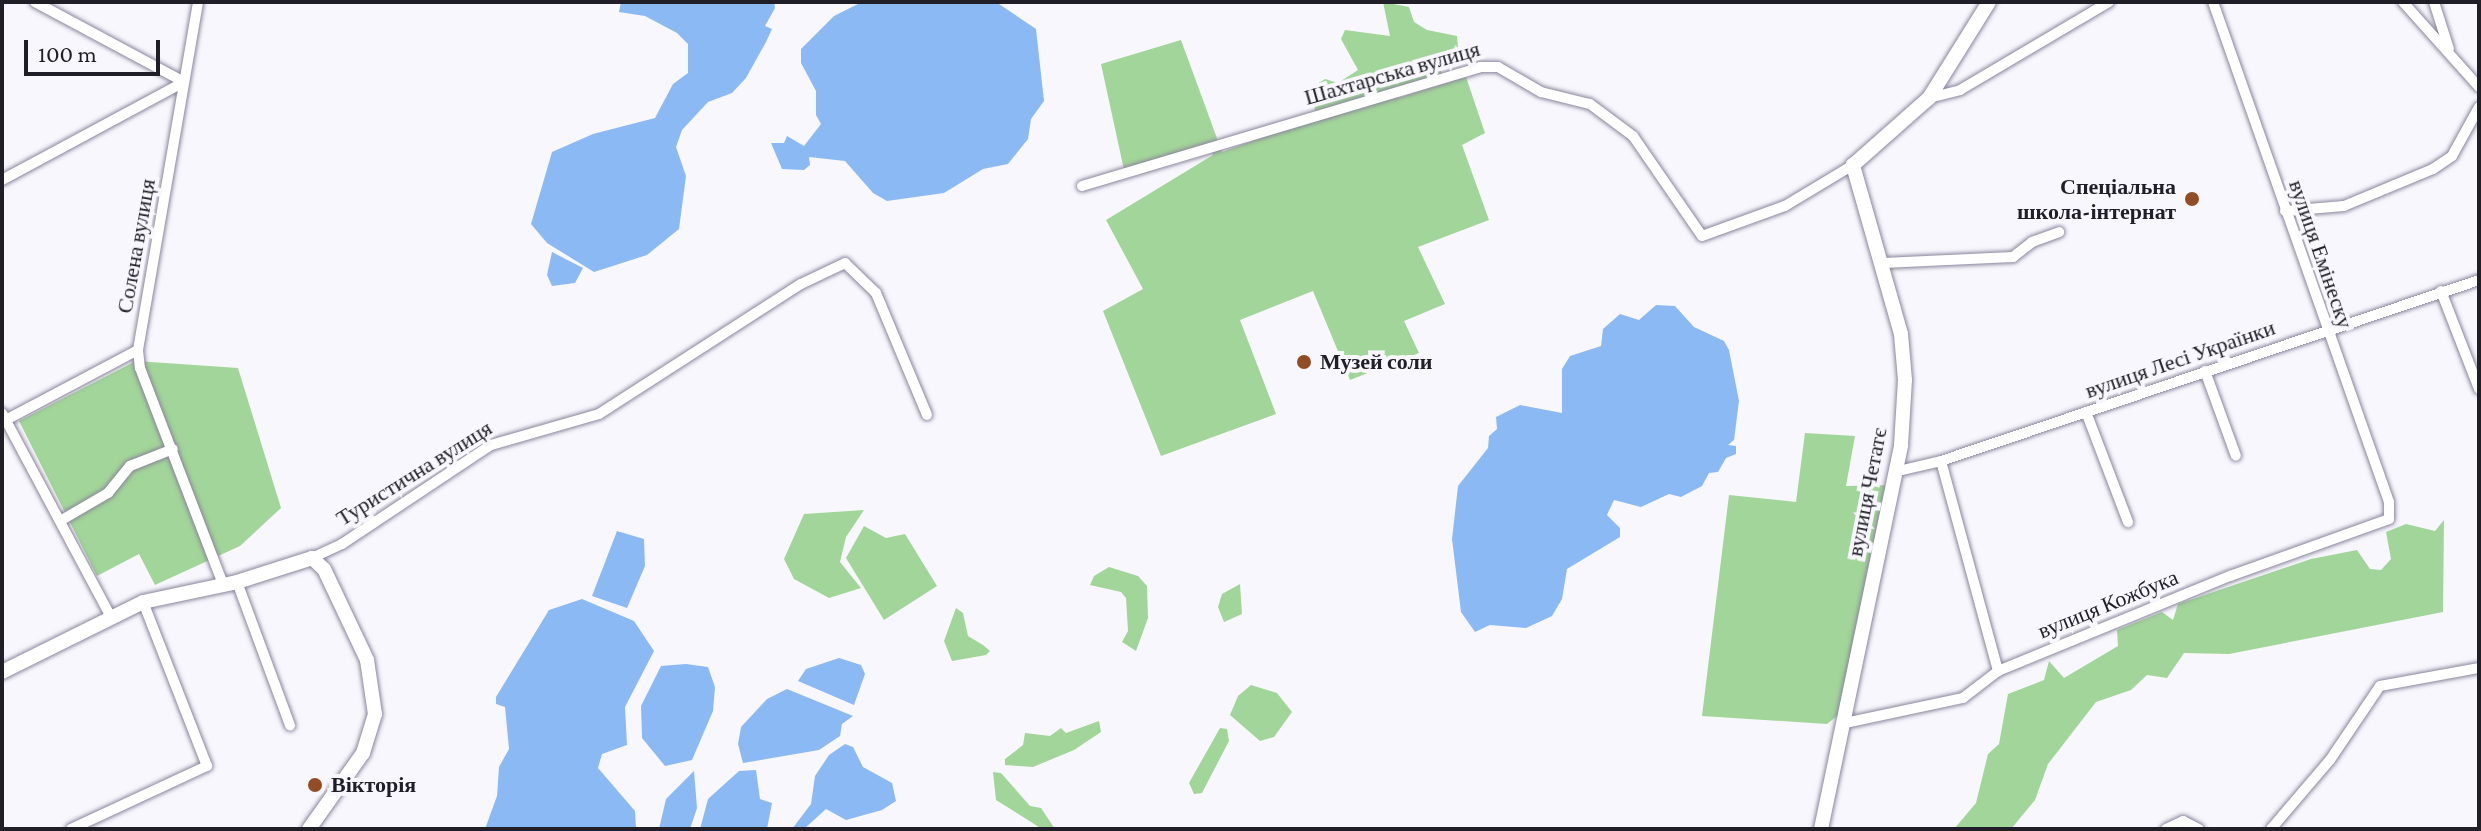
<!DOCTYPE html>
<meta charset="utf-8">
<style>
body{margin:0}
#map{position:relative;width:2481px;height:831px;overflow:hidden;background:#f8f7fd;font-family:"Crimson Pro",serif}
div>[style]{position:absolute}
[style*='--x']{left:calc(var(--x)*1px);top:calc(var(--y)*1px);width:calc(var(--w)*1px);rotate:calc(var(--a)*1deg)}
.green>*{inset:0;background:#a2d599}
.water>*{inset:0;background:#8bb9f4}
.roads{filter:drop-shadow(0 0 2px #8a859c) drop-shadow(0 0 2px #8a859c)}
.street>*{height:10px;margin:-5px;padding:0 5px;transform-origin:5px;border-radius:5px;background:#fff}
.secondary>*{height:14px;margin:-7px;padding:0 7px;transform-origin:7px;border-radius:7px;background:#fff}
.dots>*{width:22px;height:22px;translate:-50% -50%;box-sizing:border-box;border:4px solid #f8f7fd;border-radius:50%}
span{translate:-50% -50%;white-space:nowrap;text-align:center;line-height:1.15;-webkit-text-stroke:8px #f8f7fd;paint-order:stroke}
.street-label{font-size:22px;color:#201e27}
.poi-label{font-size:22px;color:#201e27;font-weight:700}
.right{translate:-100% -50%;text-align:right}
.left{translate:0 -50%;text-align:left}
.frame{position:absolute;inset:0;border:4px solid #201e27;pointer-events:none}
.scale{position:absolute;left:24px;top:40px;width:136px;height:36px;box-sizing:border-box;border:4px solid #201e27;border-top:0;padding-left:10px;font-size:24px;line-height:28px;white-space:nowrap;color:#201e27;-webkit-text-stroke:6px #f8f7fd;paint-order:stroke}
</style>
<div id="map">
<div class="green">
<div style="clip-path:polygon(1383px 2px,1409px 7px,1414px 22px,1427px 30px,1457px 36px,1458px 47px,1438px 60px,1442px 75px,1396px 89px,1398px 98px,1466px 77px,1485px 133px,1462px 145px,1489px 220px,1418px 247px,1445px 304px,1404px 321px,1419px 353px,1350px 380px,1313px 291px,1240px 320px,1276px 414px,1161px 456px,1103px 311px,1143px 289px,1106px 220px,1213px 155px,1209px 147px,1124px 170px,1101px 64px,1181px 40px,1222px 152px,1315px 119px,1314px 86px,1325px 79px,1338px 83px,1358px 70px,1341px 39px,1345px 30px,1390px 36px)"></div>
<div style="clip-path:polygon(136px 361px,238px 368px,281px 508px,240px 546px,155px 585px,139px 554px,97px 576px,19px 421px)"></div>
<div style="clip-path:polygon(1805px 433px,1855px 436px,1846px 486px,1892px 485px,1846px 709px,1827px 724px,1702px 716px,1729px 495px,1796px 502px)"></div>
<div style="clip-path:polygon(864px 510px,846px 537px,840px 562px,861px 588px,829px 598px,794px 579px,784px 559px,804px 514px)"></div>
<div style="clip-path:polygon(2444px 520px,2443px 612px,2229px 654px,2184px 653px,2167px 678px,2147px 675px,2131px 690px,2096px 702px,2048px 764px,2035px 800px,2011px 829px,1954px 829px,1976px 803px,1988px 754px,1999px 744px,2008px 694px,2044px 680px,2049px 661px,2064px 678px,2118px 646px,2117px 630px,2162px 612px,2173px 620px,2178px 604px,2311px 559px,2357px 550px,2370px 569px,2381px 570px,2391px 559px,2386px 532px,2406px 524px,2435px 531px)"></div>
<div style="clip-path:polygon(864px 526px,886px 538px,905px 534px,937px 586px,884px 620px,846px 558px)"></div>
<div style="clip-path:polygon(1109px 567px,1138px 576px,1147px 586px,1148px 618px,1136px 651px,1122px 642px,1128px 631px,1126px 598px,1121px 592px,1090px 585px,1094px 576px)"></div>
<div style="clip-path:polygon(1240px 584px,1242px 614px,1224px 622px,1218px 607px,1222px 594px)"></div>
<div style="clip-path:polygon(956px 608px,963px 613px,968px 636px,983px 645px,990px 651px,986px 655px,952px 661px,944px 641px)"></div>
<div style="clip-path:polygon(1251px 685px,1277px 693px,1292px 712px,1274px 737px,1260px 741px,1230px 715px,1238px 696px)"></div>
<div style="clip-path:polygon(1099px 721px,1101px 732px,1074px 750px,1033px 767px,1005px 765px,1005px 759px,1023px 745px,1025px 733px,1050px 736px,1061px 728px,1066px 733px)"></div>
<div style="clip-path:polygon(1220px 728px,1227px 729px,1229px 741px,1202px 793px,1194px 794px,1189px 783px)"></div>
<div style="clip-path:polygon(993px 772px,1001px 773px,1030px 806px,1041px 808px,1055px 829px,1042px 829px,996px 800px)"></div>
</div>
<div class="water">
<div style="clip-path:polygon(621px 2px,774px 2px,775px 8px,765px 26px,772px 29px,766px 42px,746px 78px,732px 93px,708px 102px,682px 130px,676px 147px,686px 176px,679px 229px,647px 255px,594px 272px,547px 243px,531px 224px,552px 152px,593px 134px,655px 118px,673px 84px,688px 73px,688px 44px,677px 33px,645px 16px,619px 12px)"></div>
<div style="clip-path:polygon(996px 2px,1036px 29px,1044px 101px,1031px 119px,1028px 139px,1008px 164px,983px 169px,944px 193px,887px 201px,873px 193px,845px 161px,809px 157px,810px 165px,804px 170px,782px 169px,771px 143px,784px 143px,787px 136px,804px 146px,821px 124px,816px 115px,816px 91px,801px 63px,801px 49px,834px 16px,858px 4px)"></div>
<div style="clip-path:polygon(552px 252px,583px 268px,575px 283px,552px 286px,547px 275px)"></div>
<div style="clip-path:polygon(1656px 305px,1675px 306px,1694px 327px,1724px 341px,1729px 350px,1739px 401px,1734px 440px,1728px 445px,1736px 446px,1736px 454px,1726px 458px,1718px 472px,1709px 473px,1702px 486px,1681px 497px,1669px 494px,1641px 507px,1614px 500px,1607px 515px,1620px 528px,1620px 537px,1567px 569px,1562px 599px,1552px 616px,1526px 628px,1490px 625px,1475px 632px,1461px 612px,1452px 539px,1458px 486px,1488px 448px,1489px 436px,1497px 429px,1496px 417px,1520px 405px,1562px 413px,1562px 369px,1570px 356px,1601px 346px,1603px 329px,1620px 314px,1639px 320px)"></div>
<div style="clip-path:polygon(617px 531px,644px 539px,645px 566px,627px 608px,592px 596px)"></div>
<div style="clip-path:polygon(582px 599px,634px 621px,654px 651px,625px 707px,627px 745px,602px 754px,598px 768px,635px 811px,636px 828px,645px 829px,485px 829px,497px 796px,499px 767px,509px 749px,505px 707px,496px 704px,496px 697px,549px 610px)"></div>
<div style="clip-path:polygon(839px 658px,861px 665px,865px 674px,854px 705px,798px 681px,806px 669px)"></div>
<div style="clip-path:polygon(686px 664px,708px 667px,715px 687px,713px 711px,692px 760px,665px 766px,642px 738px,641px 706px,661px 666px)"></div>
<div style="clip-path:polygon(787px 689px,853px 716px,842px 724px,840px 736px,819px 750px,743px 763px,738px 744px,741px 727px,767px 699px)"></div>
<div style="clip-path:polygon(845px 744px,853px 747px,863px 767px,892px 783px,896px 801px,882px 810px,846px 820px,826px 809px,804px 829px,792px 829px,811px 804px,815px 776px,829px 755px)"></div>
<div style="clip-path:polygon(756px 770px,760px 799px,772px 803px,767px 829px,700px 829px,708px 799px,739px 771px)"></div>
<div style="clip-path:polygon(694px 771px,697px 808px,690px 829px,659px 829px,666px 799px)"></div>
</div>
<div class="roads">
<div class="street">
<div style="--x:35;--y:2;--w:169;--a:28.2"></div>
<div style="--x:2403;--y:2;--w:114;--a:48.2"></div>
<div style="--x:2434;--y:2;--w:49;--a:72.3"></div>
<div style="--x:1929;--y:98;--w:32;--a:-14"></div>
<div style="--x:1960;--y:90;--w:173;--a:-30.6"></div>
<div style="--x:2;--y:180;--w:207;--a:-28.3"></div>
<div style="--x:1082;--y:186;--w:415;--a:-16.6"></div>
<div style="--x:1480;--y:67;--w:18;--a:0"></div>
<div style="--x:1498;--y:67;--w:50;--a:30.2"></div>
<div style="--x:1541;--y:92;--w:50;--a:13.8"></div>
<div style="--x:1590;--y:104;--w:54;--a:36.7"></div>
<div style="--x:1633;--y:136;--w:121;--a:55.4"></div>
<div style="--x:1702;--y:236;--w:88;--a:-19.9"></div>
<div style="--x:1785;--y:206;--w:79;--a:-31.1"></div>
<div style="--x:2285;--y:211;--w:59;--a:-4.8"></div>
<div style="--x:2344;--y:206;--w:96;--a:-22.6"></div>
<div style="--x:2433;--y:169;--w:23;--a:-34"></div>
<div style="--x:2452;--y:156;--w:56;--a:-61.1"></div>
<div style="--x:1883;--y:263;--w:130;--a:-2.6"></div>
<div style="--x:2013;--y:257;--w:24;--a:-38"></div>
<div style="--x:2032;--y:242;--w:29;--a:-20"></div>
<div style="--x:2441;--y:291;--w:105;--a:68.8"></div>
<div style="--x:138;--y:350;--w:18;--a:84"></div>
<div style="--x:140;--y:368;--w:231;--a:69"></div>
<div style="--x:2205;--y:371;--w:90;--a:70"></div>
<div style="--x:2086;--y:412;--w:118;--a:69.1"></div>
<div style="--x:2;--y:413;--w:229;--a:61.9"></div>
<div style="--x:2;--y:422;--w:154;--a:-27.9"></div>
<div style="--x:138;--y:350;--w:353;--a:-80.2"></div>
<div style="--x:1941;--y:461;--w:218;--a:74.8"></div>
<div style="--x:1894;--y:472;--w:48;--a:-13.2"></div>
<div style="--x:1941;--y:461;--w:568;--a:-18.59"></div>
<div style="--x:60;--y:521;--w:56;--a:-30.3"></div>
<div style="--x:108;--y:493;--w:35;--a:-51"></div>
<div style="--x:130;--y:466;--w:46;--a:-21.6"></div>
<div style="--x:312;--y:558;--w:33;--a:-25"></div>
<div style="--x:342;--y:544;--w:179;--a:-33.6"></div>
<div style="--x:491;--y:445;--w:112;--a:-16"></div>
<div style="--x:599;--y:414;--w:240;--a:-32.8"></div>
<div style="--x:801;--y:284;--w:49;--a:-25.5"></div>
<div style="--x:845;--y:263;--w:43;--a:44.1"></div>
<div style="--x:876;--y:293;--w:132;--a:67.3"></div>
<div style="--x:237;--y:582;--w:153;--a:69.7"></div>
<div style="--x:1845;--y:723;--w:121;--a:-12"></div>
<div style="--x:1963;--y:698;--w:44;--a:-37.6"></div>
<div style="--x:1998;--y:671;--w:251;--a:-22.3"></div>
<div style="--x:2230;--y:576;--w:169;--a:-19.7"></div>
<div style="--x:2389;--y:519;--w:17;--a:-90"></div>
<div style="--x:2389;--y:502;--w:530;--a:-109.39"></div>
<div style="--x:71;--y:829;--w:150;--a:-24.9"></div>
<div style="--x:207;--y:766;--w:176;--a:-111.3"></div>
<div style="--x:2166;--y:829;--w:19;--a:-25"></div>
<div style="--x:2183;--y:821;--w:18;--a:27"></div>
<div style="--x:2271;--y:829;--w:91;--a:-49.5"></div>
<div style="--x:2330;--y:760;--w:89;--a:-56"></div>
<div style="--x:2380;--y:686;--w:101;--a:-10.3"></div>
</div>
<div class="secondary">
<div style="--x:2;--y:672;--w:157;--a:-26.4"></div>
<div style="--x:143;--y:602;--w:96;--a:-12"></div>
<div style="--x:237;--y:582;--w:79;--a:-17.7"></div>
<div style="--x:312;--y:558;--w:16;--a:43"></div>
<div style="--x:324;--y:569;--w:101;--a:64.7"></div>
<div style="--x:367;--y:660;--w:55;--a:81.6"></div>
<div style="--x:375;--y:714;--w:41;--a:107.1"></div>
<div style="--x:363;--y:753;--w:93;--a:125.4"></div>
<div style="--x:1821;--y:829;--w:392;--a:-78.2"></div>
<div style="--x:1901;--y:445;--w:65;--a:-86.5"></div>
<div style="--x:1905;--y:380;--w:46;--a:-95"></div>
<div style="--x:1901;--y:334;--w:176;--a:-105.9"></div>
<div style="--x:1853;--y:165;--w:101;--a:-41.4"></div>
<div style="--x:1929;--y:98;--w:113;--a:-58"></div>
</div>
</div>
<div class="dots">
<div style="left:2192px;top:199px;background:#934d25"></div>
<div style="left:1304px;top:362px;background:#934d25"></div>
<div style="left:315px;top:785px;background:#934d25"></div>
</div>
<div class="street-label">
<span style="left:1392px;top:73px;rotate:-16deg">Шахтарська вулиця</span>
<span style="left:136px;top:246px;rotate:-80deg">Солена вулиця</span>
<span style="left:2321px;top:254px;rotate:71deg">вулиця Емінеску</span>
<span style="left:2180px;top:359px;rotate:-19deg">вулиця Лесі Українки</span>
<span style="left:414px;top:473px;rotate:-32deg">Туристична вулиця</span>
<span style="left:1867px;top:492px;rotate:-79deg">вулиця Четатє</span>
<span style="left:2108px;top:604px;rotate:-22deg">вулиця Кожбука</span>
</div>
<div class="poi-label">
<span class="right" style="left:2176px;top:199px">Спеціальна<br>школа-інтернат</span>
<span class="left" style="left:1320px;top:362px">Музей соли</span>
<span class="left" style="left:331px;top:785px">Вікторія</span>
</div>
<div class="frame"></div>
<div class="scale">100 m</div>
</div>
